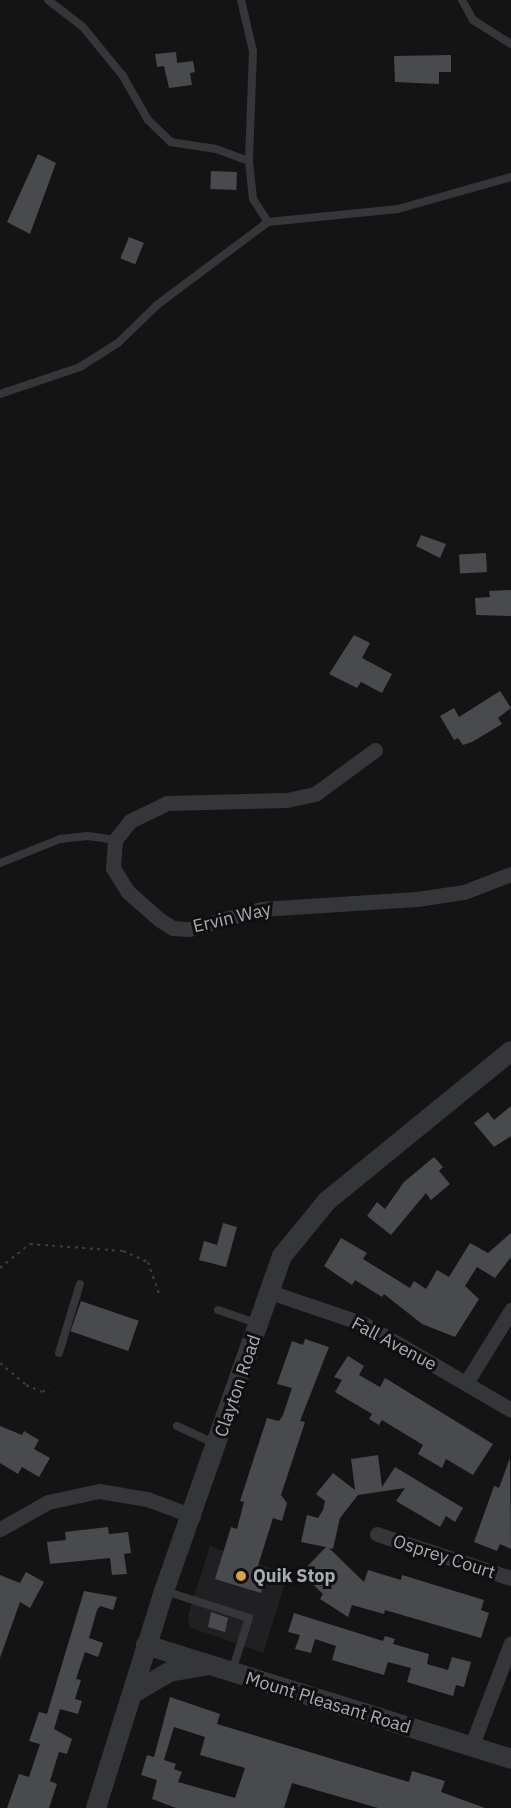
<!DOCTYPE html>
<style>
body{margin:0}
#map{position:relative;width:511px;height:1808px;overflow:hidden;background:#141415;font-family:"IBM Plex Sans",sans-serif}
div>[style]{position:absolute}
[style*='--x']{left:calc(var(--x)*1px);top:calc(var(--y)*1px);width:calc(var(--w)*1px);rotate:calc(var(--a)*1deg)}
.built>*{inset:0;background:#202022}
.building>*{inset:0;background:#484a4d;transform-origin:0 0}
.path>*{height:2px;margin-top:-1px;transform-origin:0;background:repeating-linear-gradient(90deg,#3c3d41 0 3px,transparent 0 7.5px)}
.service>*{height:8px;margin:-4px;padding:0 4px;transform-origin:4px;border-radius:4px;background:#35363a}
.minor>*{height:15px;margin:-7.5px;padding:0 7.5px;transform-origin:7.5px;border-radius:7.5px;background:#35363a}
.tertiary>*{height:20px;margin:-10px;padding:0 10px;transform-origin:10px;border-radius:10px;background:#35363a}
.dots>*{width:16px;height:16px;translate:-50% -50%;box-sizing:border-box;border:3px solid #0f0f10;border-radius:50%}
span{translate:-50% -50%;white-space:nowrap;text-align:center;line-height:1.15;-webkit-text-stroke:6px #0f0f10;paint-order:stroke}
.street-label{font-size:18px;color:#a7acb4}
.poi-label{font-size:18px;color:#a7acb4;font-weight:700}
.left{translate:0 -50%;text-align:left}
</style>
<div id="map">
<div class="built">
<div style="clip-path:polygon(210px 1546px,288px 1574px,263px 1653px,189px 1627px,188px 1616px)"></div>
</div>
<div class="building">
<div style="clip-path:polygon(176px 52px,177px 63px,193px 61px,195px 72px,190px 73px,192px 85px,169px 88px,164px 66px,157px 67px,155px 54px)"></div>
<div style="clip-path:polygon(451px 55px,451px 72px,439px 72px,439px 84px,395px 82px,394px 56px)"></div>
<div style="clip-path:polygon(38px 154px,56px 163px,30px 234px,7px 222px)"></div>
<div style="left:211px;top:171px;width:26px;height:18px;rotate:2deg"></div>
<div style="left:129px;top:237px;width:16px;height:23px;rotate:22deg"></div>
<div style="clip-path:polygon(421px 535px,446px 544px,440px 558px,416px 546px)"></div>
<div style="left:486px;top:553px;width:19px;height:27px;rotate:87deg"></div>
<div style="clip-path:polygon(511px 590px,511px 616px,476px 615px,475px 598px,490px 597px,489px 591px)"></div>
<div style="clip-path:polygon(354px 635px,370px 643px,362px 658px,392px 674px,382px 693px,361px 682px,357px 688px,329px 674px)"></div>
<div style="clip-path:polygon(500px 691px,511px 708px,498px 718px,502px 724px,472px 742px,463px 745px,458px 738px,454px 740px,440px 716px,454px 708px,459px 717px)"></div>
<div style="clip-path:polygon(511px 1106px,511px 1136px,494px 1147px,474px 1123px,488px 1112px,494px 1120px)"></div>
<div style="clip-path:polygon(434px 1157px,443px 1167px,439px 1171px,450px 1184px,431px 1200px,426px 1193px,391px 1235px,367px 1216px,377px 1202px,385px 1209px,404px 1182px)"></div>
<div style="clip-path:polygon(223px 1223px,237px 1227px,226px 1267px,199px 1260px,204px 1241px,217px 1245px)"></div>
<div style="clip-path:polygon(511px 1233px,511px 1257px,495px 1278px,477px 1267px,465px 1286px,479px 1299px,455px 1337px,422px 1324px,384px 1294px,382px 1297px,355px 1280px,352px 1285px,324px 1266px,341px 1238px,367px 1253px,363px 1259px,410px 1288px,414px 1281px,426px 1289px,437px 1270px,449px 1277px,470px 1243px,488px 1253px)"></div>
<div style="left:81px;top:1301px;width:61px;height:32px;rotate:19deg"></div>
<div style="clip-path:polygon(305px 1339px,329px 1347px,300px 1421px,305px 1422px,281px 1495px,287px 1503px,282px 1521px,273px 1518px,257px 1569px,267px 1572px,261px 1593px,215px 1579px,231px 1527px,237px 1529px,244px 1502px,240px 1501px,267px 1418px,279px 1421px,283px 1415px,292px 1388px,277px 1384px,292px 1341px,303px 1345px)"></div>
<div style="clip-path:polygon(348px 1356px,364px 1366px,359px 1375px,380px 1387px,385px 1378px,493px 1444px,473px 1475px,446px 1459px,442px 1468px,418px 1454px,423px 1445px,382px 1420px,379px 1425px,369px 1419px,372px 1414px,335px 1392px,342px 1380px,334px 1377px)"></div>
<div style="clip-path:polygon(0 1426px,22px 1435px,24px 1431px,39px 1440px,34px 1449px,50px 1458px,39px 1477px,22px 1467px,18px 1474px,0 1463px)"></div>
<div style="clip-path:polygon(378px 1455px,382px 1487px,395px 1467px,463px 1508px,455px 1522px,446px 1516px,440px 1527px,396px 1501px,405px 1488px,358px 1495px,340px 1518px,333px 1549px,329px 1548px,364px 1582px,368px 1570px,401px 1580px,402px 1575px,484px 1600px,481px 1610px,489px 1613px,481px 1638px,385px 1610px,384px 1614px,352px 1605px,348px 1617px,320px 1599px,323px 1594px,301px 1573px,326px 1547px,301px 1542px,307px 1515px,318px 1518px,323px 1510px,325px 1501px,316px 1494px,333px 1473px,355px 1490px,351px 1459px)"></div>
<div style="clip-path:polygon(510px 1458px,511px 1549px,500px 1544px,497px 1551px,474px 1542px,494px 1486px,499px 1488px)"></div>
<div style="clip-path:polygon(108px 1527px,109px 1534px,128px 1532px,131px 1553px,124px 1554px,127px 1574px,112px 1575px,110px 1558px,50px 1564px,47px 1542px,66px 1540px,65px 1532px)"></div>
<div style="clip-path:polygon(26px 1572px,44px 1582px,30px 1608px,20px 1602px,0 1658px,0 1575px,20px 1583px)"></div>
<div style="clip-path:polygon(84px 1591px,117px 1597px,113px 1610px,100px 1606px,97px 1610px,89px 1638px,103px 1643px,98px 1657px,85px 1652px,76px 1679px,81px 1680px,75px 1699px,82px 1701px,78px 1714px,60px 1709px,54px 1729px,72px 1739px,67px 1754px,59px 1752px,50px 1781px,57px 1784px,49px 1808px,7px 1808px,19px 1774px,29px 1777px,40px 1744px,29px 1741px,39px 1712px,47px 1714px)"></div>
<div style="clip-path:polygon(211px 1612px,228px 1618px,225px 1632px,208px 1627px)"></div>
<div style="clip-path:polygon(294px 1613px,383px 1641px,385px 1636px,395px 1639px,393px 1644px,429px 1654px,427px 1664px,448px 1670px,452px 1657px,471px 1662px,464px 1687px,456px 1685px,453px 1696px,407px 1682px,411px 1668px,388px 1662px,384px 1675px,332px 1660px,336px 1646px,315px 1639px,311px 1653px,295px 1649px,300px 1635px,288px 1632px)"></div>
<div style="clip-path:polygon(evenodd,170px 1697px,220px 1714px,217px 1724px,382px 1774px,409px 1782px,412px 1771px,445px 1781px,441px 1792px,485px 1808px,378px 1808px,292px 1783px,284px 1808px,176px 1808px,152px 1799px,157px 1780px,141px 1775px,147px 1755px,154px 1757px,170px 1697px,174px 1727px,205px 1737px,200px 1755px,245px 1768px,235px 1798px,178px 1782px,182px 1772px,174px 1769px,176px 1764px,164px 1760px,174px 1727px)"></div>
</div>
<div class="path">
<div style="--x:0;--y:1268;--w:38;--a:-39"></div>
<div style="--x:30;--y:1244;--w:93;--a:4.3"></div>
<div style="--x:123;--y:1251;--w:27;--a:24"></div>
<div style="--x:148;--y:1262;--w:34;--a:71"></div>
<div style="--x:0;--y:1363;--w:34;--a:40"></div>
<div style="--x:26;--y:1385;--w:17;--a:24"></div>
<div style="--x:42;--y:1392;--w:8;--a:-30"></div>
</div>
<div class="service">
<div style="--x:241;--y:0;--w:52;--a:76.8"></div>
<div style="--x:253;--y:51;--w:110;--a:92.1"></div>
<div style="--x:462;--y:0;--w:23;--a:61"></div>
<div style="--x:473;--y:20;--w:45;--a:32.3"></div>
<div style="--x:268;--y:222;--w:131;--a:-5.7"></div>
<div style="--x:398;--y:209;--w:117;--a:-15.8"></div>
<div style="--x:0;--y:394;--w:84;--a:-18.6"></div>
<div style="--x:80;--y:367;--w:45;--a:-32.3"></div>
<div style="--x:118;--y:343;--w:54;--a:-44.3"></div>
<div style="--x:157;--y:305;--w:139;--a:-36.8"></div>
<div style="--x:268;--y:222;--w:27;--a:-123"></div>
<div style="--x:253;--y:199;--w:38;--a:-96"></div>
<div style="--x:249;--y:161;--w:35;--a:-160"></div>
<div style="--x:216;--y:149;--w:46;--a:-171.2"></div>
<div style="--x:171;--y:142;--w:32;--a:-136"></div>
<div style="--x:148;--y:120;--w:51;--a:-119.6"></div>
<div style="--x:123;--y:76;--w:63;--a:-129.2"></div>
<div style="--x:83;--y:27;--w:44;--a:-142.4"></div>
<div style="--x:0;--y:863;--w:65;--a:-21.8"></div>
<div style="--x:60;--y:839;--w:28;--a:-6"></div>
<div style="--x:88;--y:836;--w:27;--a:8"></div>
<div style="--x:218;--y:1310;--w:40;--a:18.9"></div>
<div style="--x:59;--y:1353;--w:72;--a:-73.1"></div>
<div style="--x:177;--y:1426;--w:43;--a:24.8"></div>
<div style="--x:165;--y:1591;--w:88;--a:17.8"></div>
<div style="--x:249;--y:1618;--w:56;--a:107.8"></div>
</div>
<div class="minor">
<div style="--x:375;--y:750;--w:74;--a:143.7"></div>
<div style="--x:315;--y:794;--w:29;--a:168"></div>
<div style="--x:287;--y:800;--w:120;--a:178.6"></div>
<div style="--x:167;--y:803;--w:41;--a:154.1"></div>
<div style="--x:130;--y:821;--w:24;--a:128"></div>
<div style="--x:115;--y:840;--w:28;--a:94"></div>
<div style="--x:113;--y:868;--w:28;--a:58"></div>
<div style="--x:128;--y:892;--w:43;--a:41.2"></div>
<div style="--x:160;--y:920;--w:15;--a:32"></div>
<div style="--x:173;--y:928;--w:16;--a:4"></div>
<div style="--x:189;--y:929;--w:75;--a:-15.5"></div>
<div style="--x:261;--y:909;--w:156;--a:-3.7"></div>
<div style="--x:417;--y:899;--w:48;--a:-8.5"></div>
<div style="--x:464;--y:892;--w:50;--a:-21"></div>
<div style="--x:270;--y:1292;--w:99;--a:18.8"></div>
<div style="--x:364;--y:1324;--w:170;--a:30.3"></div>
<div style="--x:466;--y:1383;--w:86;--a:-58.3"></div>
<div style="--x:0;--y:1529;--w:55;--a:-29.4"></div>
<div style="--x:48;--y:1502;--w:52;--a:-12.2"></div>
<div style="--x:99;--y:1491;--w:49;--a:9.5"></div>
<div style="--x:147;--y:1499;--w:49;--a:20.3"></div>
<div style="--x:377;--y:1534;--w:141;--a:18.2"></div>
<div style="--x:471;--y:1747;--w:111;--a:-69"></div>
</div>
<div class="tertiary">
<div style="--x:146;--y:1645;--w:382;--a:17.3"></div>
<div style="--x:132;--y:1694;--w:43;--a:-30.7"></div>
<div style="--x:169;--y:1672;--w:41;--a:-9.9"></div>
<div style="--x:96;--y:1808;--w:227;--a:-72.6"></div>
<div style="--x:164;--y:1591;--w:355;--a:-70.6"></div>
<div style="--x:282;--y:1256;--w:71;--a:-50.7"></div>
<div style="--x:327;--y:1201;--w:237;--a:-39.2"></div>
</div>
<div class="dots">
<div style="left:241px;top:1576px;background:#daa348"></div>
</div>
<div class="street-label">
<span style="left:232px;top:918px;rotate:-13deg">Ervin Way</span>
<span style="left:394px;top:1344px;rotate:28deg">Fall Avenue</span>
<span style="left:238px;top:1386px;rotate:-71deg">Clayton Road</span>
<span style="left:444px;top:1557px;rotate:18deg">Osprey Court</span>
<span style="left:328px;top:1703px;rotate:17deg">Mount Pleasant Road</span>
</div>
<div class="poi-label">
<span class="left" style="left:253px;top:1576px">Quik Stop</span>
</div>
</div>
